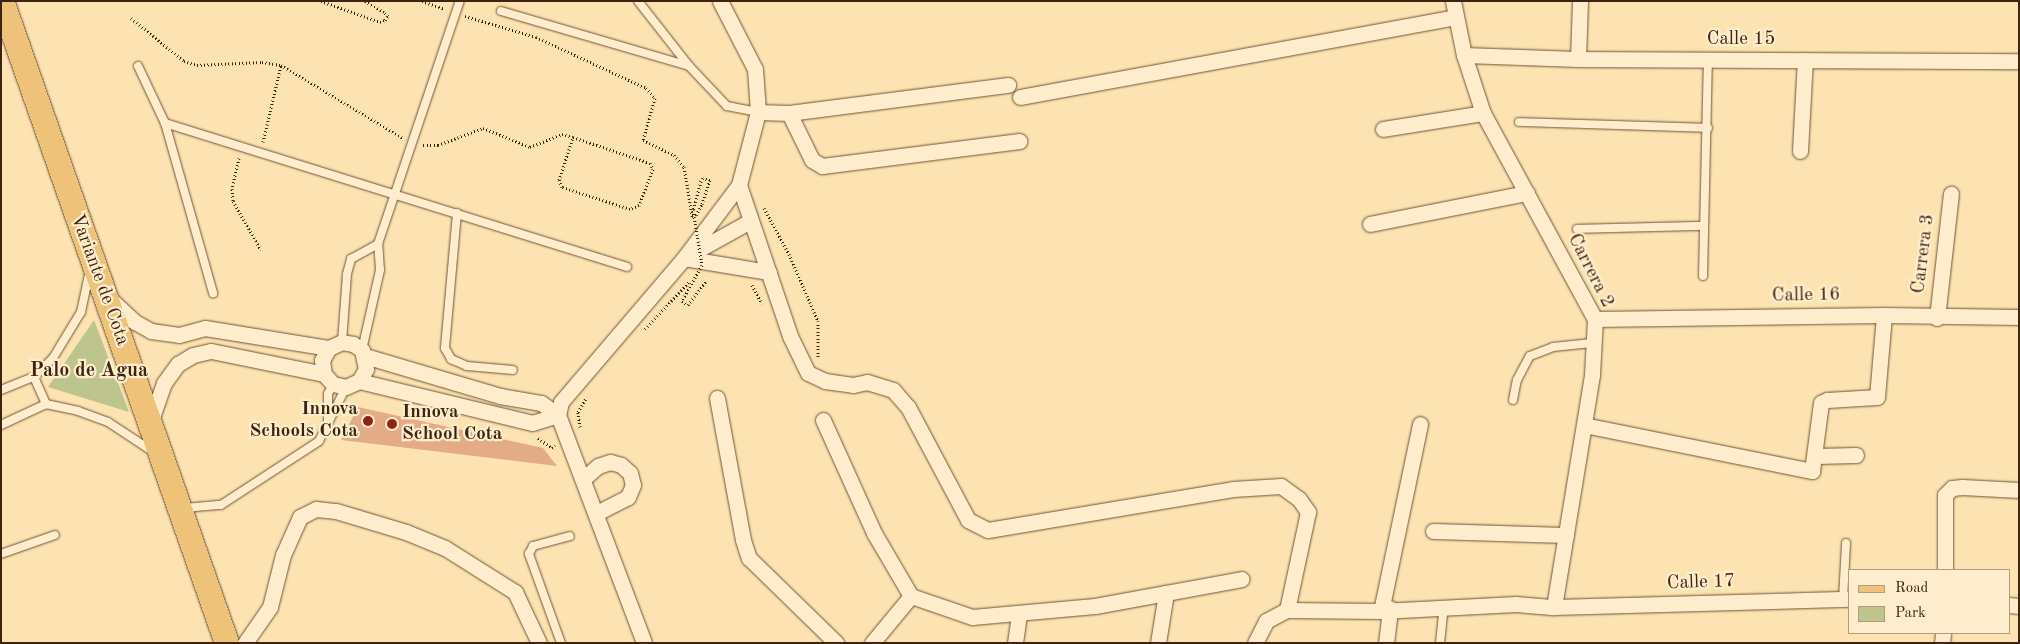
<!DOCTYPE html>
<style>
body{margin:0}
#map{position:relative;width:2020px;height:644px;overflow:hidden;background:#fce3b1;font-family:"Old Standard TT",serif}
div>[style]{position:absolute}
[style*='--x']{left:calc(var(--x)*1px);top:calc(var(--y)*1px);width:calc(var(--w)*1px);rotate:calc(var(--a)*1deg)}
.green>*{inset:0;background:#bdc48d}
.building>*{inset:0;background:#e3ac86}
.path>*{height:3px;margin-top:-1.5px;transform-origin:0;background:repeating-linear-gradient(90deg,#3e2310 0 1px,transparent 0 3.5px)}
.roads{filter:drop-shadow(0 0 1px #6e5338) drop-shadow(0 0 1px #6e5338)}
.lane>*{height:8px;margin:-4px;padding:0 4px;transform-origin:4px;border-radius:4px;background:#fdedcc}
.street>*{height:15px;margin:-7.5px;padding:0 7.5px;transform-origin:7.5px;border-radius:7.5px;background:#fdedcc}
.primary>*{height:24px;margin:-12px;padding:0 12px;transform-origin:12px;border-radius:12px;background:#eec278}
.path-bridge>*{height:3px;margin-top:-1.5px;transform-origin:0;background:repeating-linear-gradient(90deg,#3e2310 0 1px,transparent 0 3.5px)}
.dots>*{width:14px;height:14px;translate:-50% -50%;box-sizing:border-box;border:2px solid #fdedcc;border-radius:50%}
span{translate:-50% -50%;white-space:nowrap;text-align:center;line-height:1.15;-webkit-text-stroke:4.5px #fdedcc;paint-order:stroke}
.street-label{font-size:19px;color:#3e2310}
.poi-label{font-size:19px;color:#3e2310;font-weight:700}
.right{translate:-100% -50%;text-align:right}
.left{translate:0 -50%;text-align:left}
.neighbourhood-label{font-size:20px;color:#3e2310;font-weight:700}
.frame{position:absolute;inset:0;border:2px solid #3e2310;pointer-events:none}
.legend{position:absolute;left:1848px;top:569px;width:162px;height:65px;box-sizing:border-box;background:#fdedcc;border:1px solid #b19c81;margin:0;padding:6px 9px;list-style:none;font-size:15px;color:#3e2310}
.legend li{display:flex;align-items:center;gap:10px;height:25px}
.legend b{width:25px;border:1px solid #b19c81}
</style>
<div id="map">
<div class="green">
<div style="clip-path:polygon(94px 320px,129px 412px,48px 387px)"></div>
</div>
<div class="building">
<div style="clip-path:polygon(358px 407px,543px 448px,557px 466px,341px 440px)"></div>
</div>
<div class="path">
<div style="--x:321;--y:1;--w:63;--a:19.6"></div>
<div style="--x:380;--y:22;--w:5;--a:-22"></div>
<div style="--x:385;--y:20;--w:5;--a:-53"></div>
<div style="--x:388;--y:16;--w:6;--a:-135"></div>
<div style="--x:384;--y:12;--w:22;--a:-150"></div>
<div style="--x:422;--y:1;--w:24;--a:19"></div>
<div style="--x:465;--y:16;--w:74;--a:16.5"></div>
<div style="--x:536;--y:37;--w:121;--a:24.9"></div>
<div style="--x:646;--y:88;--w:13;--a:48"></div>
<div style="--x:655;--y:98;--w:44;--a:105.9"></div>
<div style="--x:643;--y:140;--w:34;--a:26"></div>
<div style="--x:674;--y:155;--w:16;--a:50"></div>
<div style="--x:684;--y:167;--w:50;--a:80.7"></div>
<div style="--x:692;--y:216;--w:4;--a:-14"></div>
<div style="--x:696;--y:215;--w:13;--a:-61"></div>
<div style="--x:702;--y:204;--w:25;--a:-72"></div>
<div style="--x:710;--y:180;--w:7;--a:-164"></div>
<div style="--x:703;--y:178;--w:4;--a:124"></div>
<div style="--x:701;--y:181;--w:30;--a:105"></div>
<div style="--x:131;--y:18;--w:68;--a:39.1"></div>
<div style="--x:184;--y:61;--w:14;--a:17"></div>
<div style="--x:197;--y:65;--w:65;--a:-2.6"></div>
<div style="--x:262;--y:62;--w:19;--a:9"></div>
<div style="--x:281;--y:65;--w:142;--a:30.9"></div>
<div style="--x:263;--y:142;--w:79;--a:-76.8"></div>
<div style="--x:423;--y:145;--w:15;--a:0"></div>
<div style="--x:438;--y:145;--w:48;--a:-20.7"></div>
<div style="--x:483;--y:128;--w:51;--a:22"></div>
<div style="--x:530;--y:147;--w:35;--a:-22"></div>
<div style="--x:562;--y:134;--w:11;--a:15"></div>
<div style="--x:573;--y:137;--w:81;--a:18.7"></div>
<div style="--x:650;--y:163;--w:7;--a:63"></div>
<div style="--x:653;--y:169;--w:39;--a:111"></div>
<div style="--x:639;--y:205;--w:10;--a:156"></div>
<div style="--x:630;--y:209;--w:71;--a:-162.1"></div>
<div style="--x:562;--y:187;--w:8;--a:-113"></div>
<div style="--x:559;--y:180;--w:45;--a:-72"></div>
<div style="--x:239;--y:158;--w:32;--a:103"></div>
<div style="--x:232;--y:189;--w:12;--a:85"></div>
<div style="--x:233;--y:201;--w:56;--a:60.3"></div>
<div style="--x:764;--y:208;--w:52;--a:61.5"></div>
<div style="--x:789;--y:254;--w:73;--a:66.6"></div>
<div style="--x:818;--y:321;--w:38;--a:90"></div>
<div style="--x:752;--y:285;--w:21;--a:62"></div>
<div style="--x:645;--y:329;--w:64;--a:-46.9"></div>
<div style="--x:580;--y:427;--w:15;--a:-98"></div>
<div style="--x:578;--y:412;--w:16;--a:-60"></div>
<div style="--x:538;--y:438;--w:17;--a:36"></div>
<div style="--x:552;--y:448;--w:4;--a:-34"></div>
</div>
<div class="roads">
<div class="lane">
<div style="--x:638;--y:1;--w:83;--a:51.9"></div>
<div style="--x:501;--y:11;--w:196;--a:16.3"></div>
<div style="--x:689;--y:66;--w:55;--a:46.5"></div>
<div style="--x:727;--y:106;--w:32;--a:11"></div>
<div style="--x:138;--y:66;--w:63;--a:64.7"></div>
<div style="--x:165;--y:123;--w:177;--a:74.2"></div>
<div style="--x:1519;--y:122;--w:189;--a:1.8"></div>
<div style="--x:165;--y:123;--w:484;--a:17.3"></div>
<div style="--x:457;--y:213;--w:136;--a:95.1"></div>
<div style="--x:445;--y:348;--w:13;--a:61"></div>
<div style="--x:451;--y:359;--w:17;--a:24"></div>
<div style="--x:467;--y:366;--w:46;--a:5"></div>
<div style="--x:1577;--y:229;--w:125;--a:-1.4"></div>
<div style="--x:1703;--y:276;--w:217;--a:-88.7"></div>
<div style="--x:342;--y:342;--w:68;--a:-85.8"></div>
<div style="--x:347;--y:274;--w:16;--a:-75"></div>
<div style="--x:351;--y:259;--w:31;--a:-29"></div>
<div style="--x:362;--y:350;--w:82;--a:-77.3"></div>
<div style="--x:380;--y:270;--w:26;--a:-94"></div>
<div style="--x:378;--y:244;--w:256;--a:-71.4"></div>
<div style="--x:34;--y:377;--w:30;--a:66"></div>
<div style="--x:1;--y:390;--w:35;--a:-22"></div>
<div style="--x:34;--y:377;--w:27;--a:-45"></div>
<div style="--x:53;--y:358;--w:54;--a:-58.7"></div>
<div style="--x:81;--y:312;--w:39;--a:-78"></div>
<div style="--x:1513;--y:400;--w:20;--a:-79"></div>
<div style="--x:1517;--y:380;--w:27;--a:-62"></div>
<div style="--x:1530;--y:356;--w:25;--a:-21"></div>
<div style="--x:1553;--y:347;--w:39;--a:-6"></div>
<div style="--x:1;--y:425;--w:50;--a:-25"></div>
<div style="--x:46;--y:404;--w:33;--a:12"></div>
<div style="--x:78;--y:411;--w:32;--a:20"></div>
<div style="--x:108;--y:422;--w:53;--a:33.4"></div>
<div style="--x:328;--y:425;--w:31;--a:-90"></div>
<div style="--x:328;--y:394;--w:11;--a:-63"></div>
<div style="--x:184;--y:508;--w:37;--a:-5"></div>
<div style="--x:221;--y:505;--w:117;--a:-33.1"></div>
<div style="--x:319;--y:441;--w:60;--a:-63.4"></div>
<div style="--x:1;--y:554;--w:57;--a:-19.4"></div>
<div style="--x:1843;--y:599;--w:56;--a:-86.9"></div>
<div style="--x:561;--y:643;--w:95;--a:-109.8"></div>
<div style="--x:529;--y:554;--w:9;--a:-63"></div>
<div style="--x:533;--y:546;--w:38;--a:-15"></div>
<div style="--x:1440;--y:643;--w:36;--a:-84"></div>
</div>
<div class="street">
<div style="--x:720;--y:1;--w:76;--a:62.8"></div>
<div style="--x:755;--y:69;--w:43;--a:86"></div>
<div style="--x:758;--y:112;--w:75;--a:104.6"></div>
<div style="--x:739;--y:185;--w:159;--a:71.3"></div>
<div style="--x:790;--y:336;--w:41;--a:64.1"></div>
<div style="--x:808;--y:373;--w:19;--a:25"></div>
<div style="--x:825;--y:381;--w:28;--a:8"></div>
<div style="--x:853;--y:385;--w:14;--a:-12"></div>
<div style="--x:867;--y:382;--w:27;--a:17"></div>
<div style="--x:893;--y:390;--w:23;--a:49"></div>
<div style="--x:908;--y:407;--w:128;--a:62"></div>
<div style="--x:968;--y:520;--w:22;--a:27"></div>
<div style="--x:988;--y:530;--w:248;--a:-9.5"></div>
<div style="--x:1233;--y:489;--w:48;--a:-3.6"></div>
<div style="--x:1281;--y:486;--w:22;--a:36"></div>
<div style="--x:1299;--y:499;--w:16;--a:55"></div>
<div style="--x:1308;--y:512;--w:100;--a:102.1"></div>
<div style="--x:1453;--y:1;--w:55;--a:78.5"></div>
<div style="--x:1464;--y:55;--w:61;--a:71.9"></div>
<div style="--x:1483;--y:113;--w:234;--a:61.5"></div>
<div style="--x:1595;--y:319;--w:56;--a:93.1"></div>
<div style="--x:1592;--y:375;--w:235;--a:99.3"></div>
<div style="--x:1464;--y:55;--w:114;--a:2"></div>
<div style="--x:1578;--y:59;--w:441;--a:0.3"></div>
<div style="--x:1578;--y:59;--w:58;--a:-88"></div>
<div style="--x:1020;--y:97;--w:442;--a:-10.4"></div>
<div style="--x:758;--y:112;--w:31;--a:2"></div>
<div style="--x:789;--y:113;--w:52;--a:63.9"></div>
<div style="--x:812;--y:160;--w:12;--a:31"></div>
<div style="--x:822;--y:166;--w:199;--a:-7.2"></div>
<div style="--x:789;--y:113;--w:221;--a:-7.3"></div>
<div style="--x:1383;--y:129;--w:101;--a:-9.1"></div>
<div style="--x:1800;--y:151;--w:91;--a:-86.9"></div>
<div style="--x:1370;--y:224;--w:160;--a:-11.2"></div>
<div style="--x:689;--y:255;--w:70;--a:-29.1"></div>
<div style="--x:684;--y:258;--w:86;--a:9.4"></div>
<div style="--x:108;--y:297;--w:37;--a:43"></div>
<div style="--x:135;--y:322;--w:18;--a:29"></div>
<div style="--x:151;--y:331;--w:28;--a:8"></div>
<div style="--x:179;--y:335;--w:27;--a:-15"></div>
<div style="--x:205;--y:328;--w:126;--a:9.2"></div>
<div style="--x:1937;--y:318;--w:125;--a:-83.6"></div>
<div style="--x:1595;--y:319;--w:289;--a:-0.8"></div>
<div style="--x:1884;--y:315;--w:135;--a:0.8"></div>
<div style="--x:365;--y:356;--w:141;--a:16.5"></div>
<div style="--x:500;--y:396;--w:42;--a:9.7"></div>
<div style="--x:541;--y:403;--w:21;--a:35"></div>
<div style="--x:558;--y:415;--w:244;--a:69.3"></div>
<div style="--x:359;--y:381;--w:14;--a:-60"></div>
<div style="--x:366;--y:369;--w:19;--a:-102"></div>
<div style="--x:362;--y:350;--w:11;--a:-146"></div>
<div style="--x:353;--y:344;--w:11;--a:-170"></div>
<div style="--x:342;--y:342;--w:14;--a:155"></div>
<div style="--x:329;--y:348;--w:14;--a:120"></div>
<div style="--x:322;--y:360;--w:14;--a:82"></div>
<div style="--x:324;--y:374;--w:13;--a:48"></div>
<div style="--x:333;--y:384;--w:13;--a:13"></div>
<div style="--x:346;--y:387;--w:14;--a:-25"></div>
<div style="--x:359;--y:381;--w:178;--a:13.6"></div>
<div style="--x:532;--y:423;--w:27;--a:-17"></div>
<div style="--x:717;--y:398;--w:144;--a:79.6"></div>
<div style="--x:743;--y:540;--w:19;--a:72"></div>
<div style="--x:749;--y:558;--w:122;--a:44.3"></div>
<div style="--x:558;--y:415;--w:13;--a:-77"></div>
<div style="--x:561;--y:402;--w:189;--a:-49.5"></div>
<div style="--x:684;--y:258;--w:91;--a:-53"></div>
<div style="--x:823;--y:420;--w:124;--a:65.7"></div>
<div style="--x:874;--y:533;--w:73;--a:59.6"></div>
<div style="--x:911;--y:596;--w:65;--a:19"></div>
<div style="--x:972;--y:617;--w:123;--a:-5.1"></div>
<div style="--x:1095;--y:606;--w:149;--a:-10.4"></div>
<div style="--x:150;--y:423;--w:42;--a:-70.7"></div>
<div style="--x:164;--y:383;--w:24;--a:-54"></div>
<div style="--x:178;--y:364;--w:17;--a:-31"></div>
<div style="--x:193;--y:355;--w:18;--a:-13"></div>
<div style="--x:211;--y:351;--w:115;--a:11.5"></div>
<div style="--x:1584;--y:425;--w:233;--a:11.4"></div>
<div style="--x:1812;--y:471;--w:69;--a:-82.5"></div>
<div style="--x:1821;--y:403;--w:7;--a:-27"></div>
<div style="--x:1827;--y:400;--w:50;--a:-3.4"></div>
<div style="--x:1877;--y:397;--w:82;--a:-85.1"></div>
<div style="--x:1816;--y:456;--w:40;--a:-1.4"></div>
<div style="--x:583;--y:479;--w:20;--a:-41"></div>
<div style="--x:598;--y:466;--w:13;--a:-18"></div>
<div style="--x:610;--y:462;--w:11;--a:15"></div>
<div style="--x:621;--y:465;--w:12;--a:42"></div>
<div style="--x:630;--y:473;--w:12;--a:76"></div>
<div style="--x:633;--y:485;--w:13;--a:113"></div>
<div style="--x:628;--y:497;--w:36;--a:153"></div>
<div style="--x:1433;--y:531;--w:133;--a:1.7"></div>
<div style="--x:1945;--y:570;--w:75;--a:-90"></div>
<div style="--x:1945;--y:495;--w:10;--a:-45"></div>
<div style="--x:1952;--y:488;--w:10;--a:-6"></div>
<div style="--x:1962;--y:487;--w:57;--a:3"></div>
<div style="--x:2009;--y:605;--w:10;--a:6"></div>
<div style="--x:1381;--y:611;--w:191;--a:-78.2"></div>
<div style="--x:245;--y:643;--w:44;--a:-55.2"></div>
<div style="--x:270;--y:607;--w:54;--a:-76"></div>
<div style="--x:283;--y:555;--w:42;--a:-65.9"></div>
<div style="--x:300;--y:517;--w:18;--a:-27"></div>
<div style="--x:316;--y:509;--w:20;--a:6"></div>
<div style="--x:336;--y:511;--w:73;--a:16.7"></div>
<div style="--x:406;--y:532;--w:42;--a:22.3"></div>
<div style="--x:445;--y:548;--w:83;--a:32.2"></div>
<div style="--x:515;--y:592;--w:56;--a:64.8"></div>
<div style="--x:872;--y:643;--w:61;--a:-50.3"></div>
<div style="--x:1015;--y:643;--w:30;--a:-82"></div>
<div style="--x:1158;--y:643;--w:51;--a:-80.9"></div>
<div style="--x:1255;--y:643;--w:25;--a:-63"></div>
<div style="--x:1266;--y:621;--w:24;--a:-28"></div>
<div style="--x:1287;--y:610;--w:94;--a:0.6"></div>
<div style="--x:1381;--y:611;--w:135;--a:-3"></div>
<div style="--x:1516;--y:604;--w:38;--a:5"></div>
<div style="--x:1554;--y:607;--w:295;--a:-1.6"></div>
<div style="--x:1386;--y:643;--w:35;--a:-83"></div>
<div style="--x:1942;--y:643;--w:10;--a:-84"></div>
</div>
<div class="primary">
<div style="--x:2;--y:1;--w:680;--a:70.69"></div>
</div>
</div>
<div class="path-bridge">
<div style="--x:693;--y:210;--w:56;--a:80.7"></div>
<div style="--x:702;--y:265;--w:41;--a:119.1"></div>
<div style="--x:682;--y:301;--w:7;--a:34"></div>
<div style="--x:688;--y:305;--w:31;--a:-53"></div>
</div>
<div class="dots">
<div style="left:368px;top:421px;background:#8f2418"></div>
<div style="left:392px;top:424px;background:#8f2418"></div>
</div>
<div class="street-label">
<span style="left:1741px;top:40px">Calle 15</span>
<span style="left:1924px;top:254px;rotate:-83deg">Carrera 3</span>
<span style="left:1590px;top:271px;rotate:63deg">Carrera 2</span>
<span style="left:99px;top:280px;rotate:70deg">Variante de Cota</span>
<span style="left:1806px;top:296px;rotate:-1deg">Calle 16</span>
<span style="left:1701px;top:583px;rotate:-2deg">Calle 17</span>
</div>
<div class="poi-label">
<span class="right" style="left:358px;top:421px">Innova<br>Schools Cota</span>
<span class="left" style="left:402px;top:424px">Innova<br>School Cota</span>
</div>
<div class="neighbourhood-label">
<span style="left:89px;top:371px">Palo de Agua</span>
</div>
<div class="frame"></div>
<ul class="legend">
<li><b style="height:6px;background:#eec278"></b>Road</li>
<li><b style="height:14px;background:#bdc48d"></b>Park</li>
</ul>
</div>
